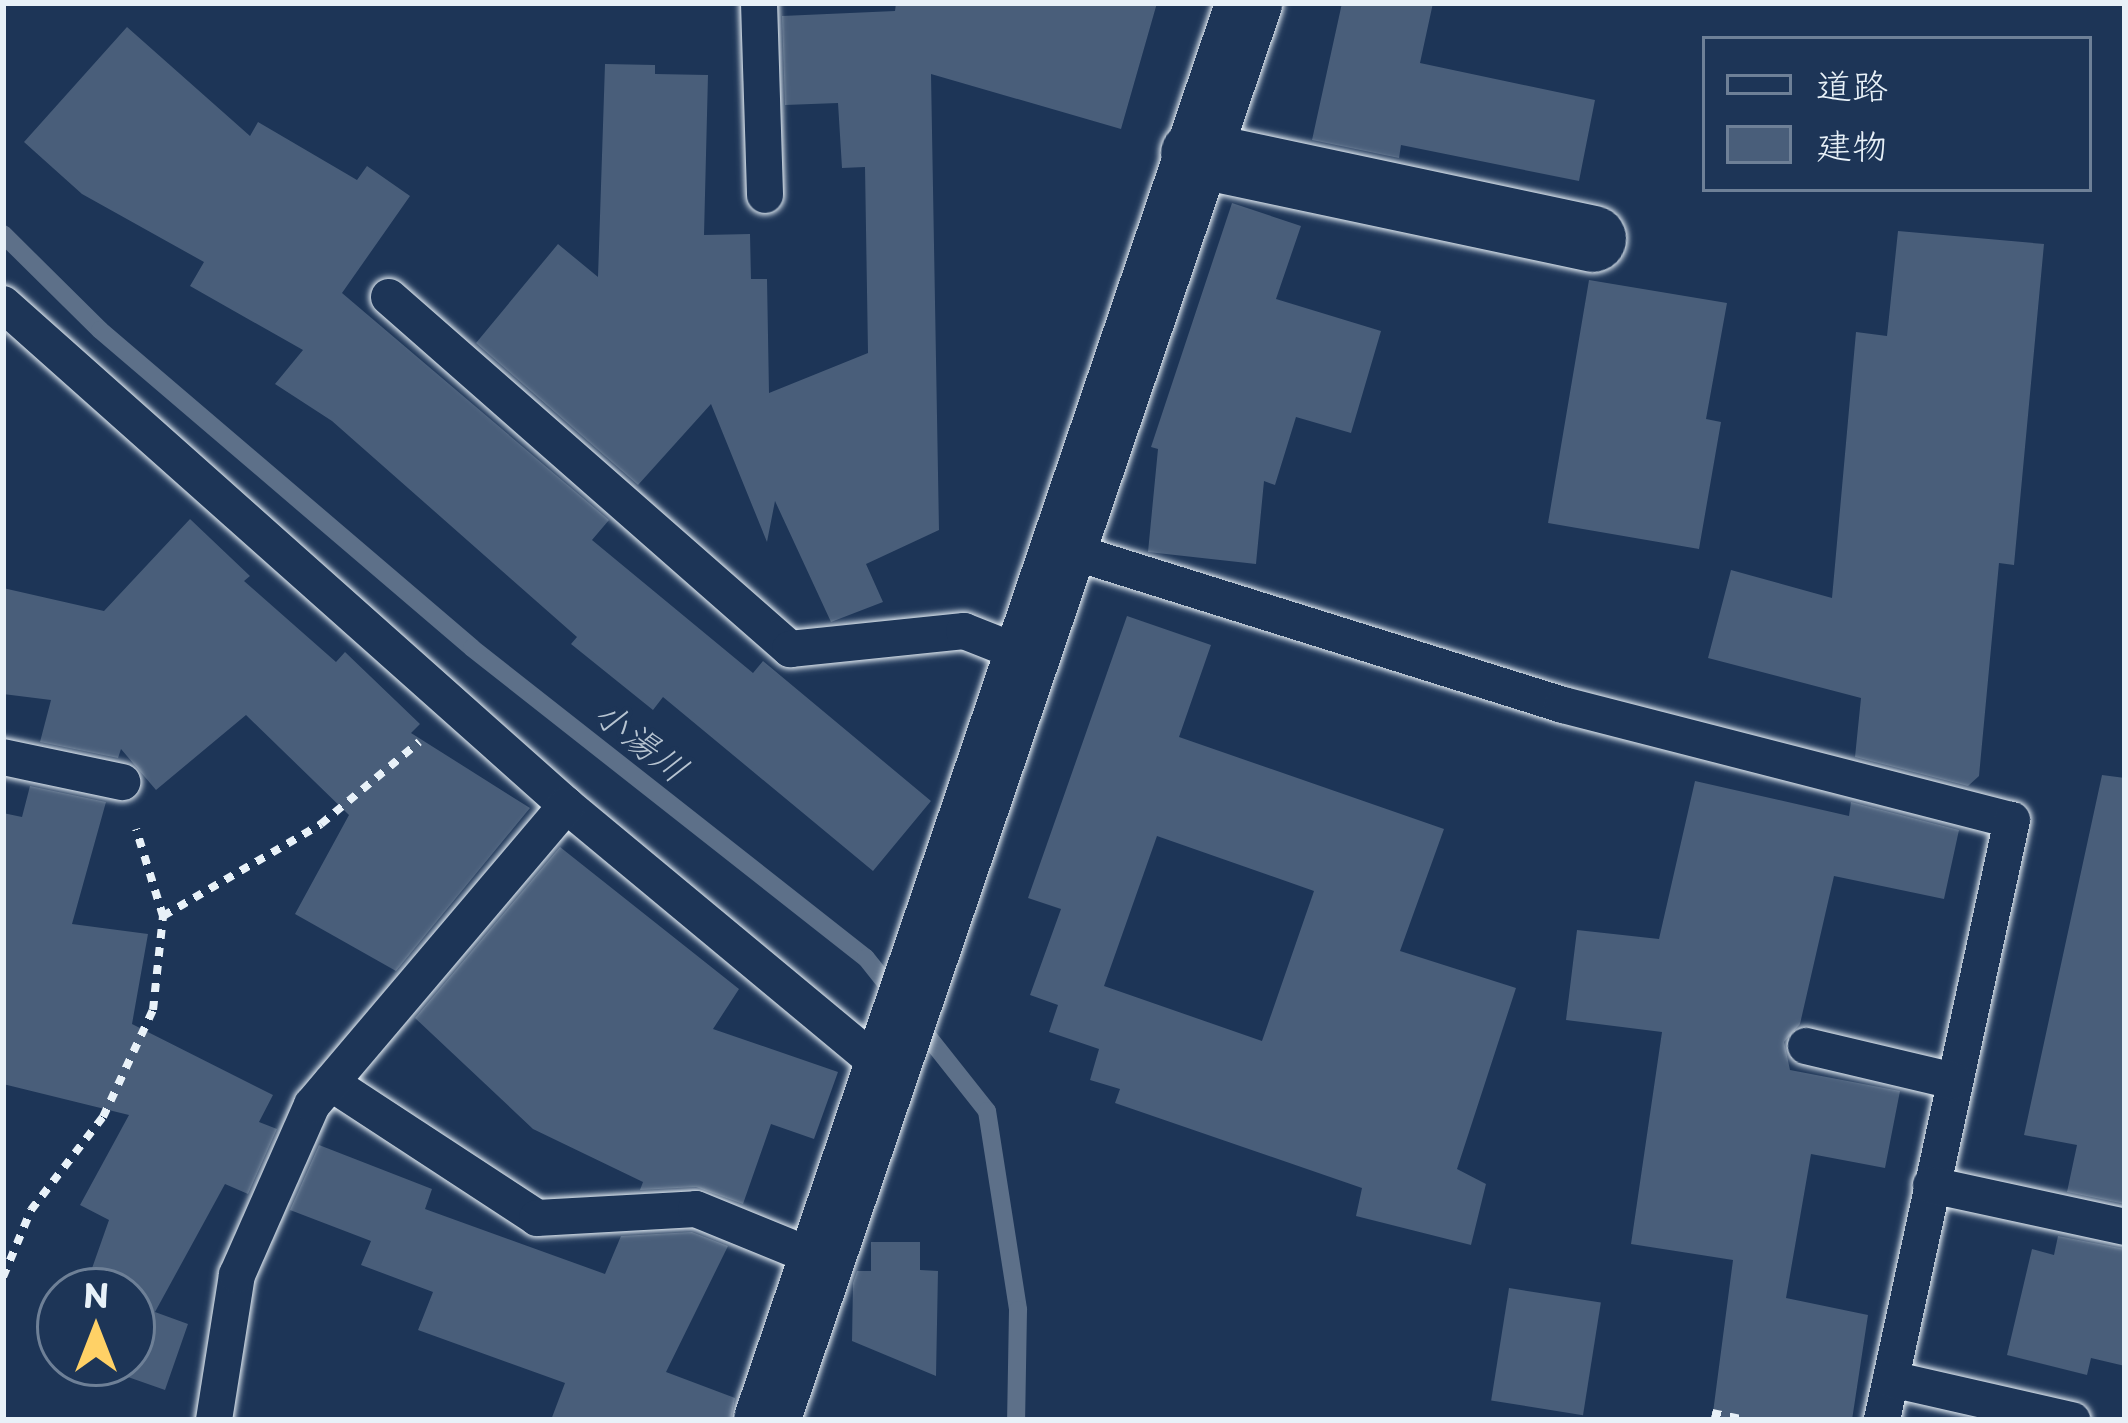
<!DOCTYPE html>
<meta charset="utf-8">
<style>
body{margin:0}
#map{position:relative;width:2128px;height:1423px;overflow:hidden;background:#1d3557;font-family:"Playpen Sans","Klee One",sans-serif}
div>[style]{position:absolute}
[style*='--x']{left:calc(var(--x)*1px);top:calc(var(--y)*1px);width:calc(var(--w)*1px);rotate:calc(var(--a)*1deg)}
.stream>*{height:18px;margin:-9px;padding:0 9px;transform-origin:9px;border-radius:9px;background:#5d7089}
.building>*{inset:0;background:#495e7a;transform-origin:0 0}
.path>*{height:8px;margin-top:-4px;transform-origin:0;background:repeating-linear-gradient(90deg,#e8f1f8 0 9px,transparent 0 18px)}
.roads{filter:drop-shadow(0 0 3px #e8f1f8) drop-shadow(0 0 3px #e8f1f8)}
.service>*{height:36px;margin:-18px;padding:0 18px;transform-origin:18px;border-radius:18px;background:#1d3557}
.minor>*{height:66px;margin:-33px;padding:0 33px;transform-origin:33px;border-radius:33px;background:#1d3557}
span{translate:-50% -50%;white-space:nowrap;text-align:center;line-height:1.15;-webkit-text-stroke:9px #1d3557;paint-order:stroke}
.water-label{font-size:36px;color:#b7c4d1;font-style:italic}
.frame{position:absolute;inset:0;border:6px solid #e8f1f8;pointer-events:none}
.legend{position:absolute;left:1702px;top:36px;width:390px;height:156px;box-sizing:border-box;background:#1d3557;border:3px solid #6e8097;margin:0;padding:15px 21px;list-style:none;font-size:36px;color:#e8f1f8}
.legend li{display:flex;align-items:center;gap:24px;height:60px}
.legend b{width:60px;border:3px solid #6e8097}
.north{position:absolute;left:36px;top:1267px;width:120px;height:120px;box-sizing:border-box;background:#1d3557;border:3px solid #6e8097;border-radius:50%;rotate:0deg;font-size:33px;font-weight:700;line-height:48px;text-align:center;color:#e8f1f8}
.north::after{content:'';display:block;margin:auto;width:42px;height:54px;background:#ffd166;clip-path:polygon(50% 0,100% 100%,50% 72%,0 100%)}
</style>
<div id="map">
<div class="stream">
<div style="--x:3;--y:234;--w:136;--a:44.7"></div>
<div style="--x:100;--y:330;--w:489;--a:40.5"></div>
<div style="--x:472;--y:648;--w:501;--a:38.2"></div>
<div style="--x:866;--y:958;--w:50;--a:51.5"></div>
<div style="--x:918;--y:1024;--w:111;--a:51.6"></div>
<div style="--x:987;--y:1111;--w:201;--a:81.1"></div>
<div style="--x:1018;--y:1310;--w:110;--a:91"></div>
</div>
<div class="building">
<div style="clip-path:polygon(896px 3px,1157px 3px,1121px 129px,931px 74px,939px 530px,866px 564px,883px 602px,831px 622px,775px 501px,767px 542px,711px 404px,638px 485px,476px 343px,558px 244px,598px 277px,605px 64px,655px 65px,655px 74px,708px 75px,704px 235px,750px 234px,751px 279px,767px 279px,769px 393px,868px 353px,865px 167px,842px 168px,838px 103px,785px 105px,782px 16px,895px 11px)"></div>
<div style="clip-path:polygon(1342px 3px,1433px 3px,1420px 63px,1595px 100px,1579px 181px,1401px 145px,1399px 158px,1312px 140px)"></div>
<div style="clip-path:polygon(127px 27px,250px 136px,258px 122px,357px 180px,367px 166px,410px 196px,342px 293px,609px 520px,592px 540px,753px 673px,763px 661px,931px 801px,873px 871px,663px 697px,653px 710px,571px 644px,577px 637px,332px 421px,275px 384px,303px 350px,190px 286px,204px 262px,82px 194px,24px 142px)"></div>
<div style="clip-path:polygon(1232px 203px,1301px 226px,1276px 299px,1381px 331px,1351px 433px,1296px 417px,1275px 485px,1264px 481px,1256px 564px,1148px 552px,1158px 449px,1151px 447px)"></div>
<div style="clip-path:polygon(1898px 231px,2044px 244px,2014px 565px,1999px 563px,1979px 776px,1968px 786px,1855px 757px,1861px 698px,1708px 658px,1731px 570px,1832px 598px,1856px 332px,1887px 336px)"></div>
<div style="clip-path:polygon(1589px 280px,1727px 303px,1706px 419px,1721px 422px,1699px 549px,1548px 523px)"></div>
<div style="clip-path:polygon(190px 519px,250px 576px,244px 581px,336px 662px,345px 652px,420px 724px,411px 733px,530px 808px,396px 971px,295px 914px,349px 815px,246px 715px,156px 790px,121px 749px,118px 758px,40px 742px,51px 700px,3px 694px,3px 588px,104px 611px)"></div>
<div style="clip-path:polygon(evenodd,1127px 616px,1211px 645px,1179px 737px,1444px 829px,1400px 951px,1516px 988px,1457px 1169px,1486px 1184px,1471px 1245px,1356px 1216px,1362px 1188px,1115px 1103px,1120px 1089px,1090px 1080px,1099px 1049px,1049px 1032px,1058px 1005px,1030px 995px,1061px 909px,1028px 898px,1127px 616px,1157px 836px,1314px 891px,1262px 1041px,1104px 986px,1157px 836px)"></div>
<div style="clip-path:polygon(2102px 775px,2125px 778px,2125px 1204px,2067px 1192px,2077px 1145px,2024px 1135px)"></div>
<div style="clip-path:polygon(1695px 781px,1849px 816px,1851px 802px,1959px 830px,1944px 899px,1834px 876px,1800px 1024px,1784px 1042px,1790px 1070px,1900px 1091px,1885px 1168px,1811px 1154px,1786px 1298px,1868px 1315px,1852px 1420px,1712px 1420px,1733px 1260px,1631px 1244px,1662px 1032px,1566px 1020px,1577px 930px,1659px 939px)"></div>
<div style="clip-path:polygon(30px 786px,106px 802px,72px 924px,148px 934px,132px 1024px,273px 1095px,259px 1122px,277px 1129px,248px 1194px,225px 1184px,155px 1312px,188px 1324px,165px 1390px,88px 1363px,132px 1363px,132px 1291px,84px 1291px,109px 1220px,80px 1205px,129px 1115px,3px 1084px,3px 813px,22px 817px)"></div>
<div style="clip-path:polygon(560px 847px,739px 989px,713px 1029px,838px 1072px,814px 1139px,771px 1124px,743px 1204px,696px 1187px,640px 1190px,643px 1182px,533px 1129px,415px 1018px)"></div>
<div style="clip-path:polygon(319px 1145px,432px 1189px,425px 1209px,605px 1274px,621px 1236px,692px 1232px,728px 1246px,666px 1372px,735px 1398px,731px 1420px,551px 1420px,565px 1383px,418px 1330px,433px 1292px,361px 1265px,371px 1241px,290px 1210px)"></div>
<div style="clip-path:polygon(2058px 1236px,2125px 1249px,2125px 1366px,2091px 1358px,2087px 1375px,2007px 1355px,2032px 1249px,2054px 1255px)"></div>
<div style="clip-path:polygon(871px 1242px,920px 1242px,920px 1270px,938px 1271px,936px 1376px,852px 1341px,853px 1283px,857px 1271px,871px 1271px)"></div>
<div style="left:1509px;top:1288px;width:93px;height:114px;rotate:9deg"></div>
</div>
<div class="path">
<div style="--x:163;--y:916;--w:183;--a:-30.2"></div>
<div style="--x:321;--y:824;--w:128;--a:-39.9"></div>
<div style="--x:3;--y:1277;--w:73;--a:-67.3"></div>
<div style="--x:31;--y:1210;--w:118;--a:-52.3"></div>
<div style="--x:103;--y:1117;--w:118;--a:-65"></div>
<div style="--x:153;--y:1010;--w:95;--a:-83.9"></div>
<div style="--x:163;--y:916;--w:91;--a:-107.2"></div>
<div style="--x:1712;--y:1413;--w:35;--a:12"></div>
</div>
<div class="roads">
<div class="service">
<div style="--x:759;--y:3;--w:192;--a:88.2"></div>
<div style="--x:389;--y:297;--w:534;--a:41.28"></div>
<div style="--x:790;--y:649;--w:175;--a:-5.9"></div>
<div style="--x:964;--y:631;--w:66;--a:21.5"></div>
<div style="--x:3;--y:304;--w:754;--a:41.67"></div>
<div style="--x:566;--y:805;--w:413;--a:39.7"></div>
<div style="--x:1064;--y:549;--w:523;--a:17.36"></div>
<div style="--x:1563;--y:705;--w:463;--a:14.4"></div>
<div style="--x:2012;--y:820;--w:614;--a:102.23"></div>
<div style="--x:3;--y:757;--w:122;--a:11.9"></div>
<div style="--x:1806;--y:1046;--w:152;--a:13.3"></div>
<div style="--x:331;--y:1083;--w:246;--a:33.2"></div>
<div style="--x:537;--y:1218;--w:159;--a:-3.2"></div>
<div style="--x:696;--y:1209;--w:135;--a:22.2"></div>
<div style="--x:1931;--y:1185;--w:198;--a:12.2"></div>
<div style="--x:1891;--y:1379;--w:186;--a:12.8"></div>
<div style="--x:214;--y:1420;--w:147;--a:-81"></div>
<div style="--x:237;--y:1275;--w:186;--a:-66.2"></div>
<div style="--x:312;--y:1105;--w:393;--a:-49.7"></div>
</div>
<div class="minor">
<div style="--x:1194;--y:154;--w:408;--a:12"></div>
<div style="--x:767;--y:1420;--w:1497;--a:-71.21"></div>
</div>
</div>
<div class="water-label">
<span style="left:642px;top:740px;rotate:38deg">小湯川</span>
</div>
<div class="frame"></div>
<ul class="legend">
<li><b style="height:15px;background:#1d3557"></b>道路</li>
<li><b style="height:33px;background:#495e7a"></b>建物</li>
</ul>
<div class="north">N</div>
</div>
